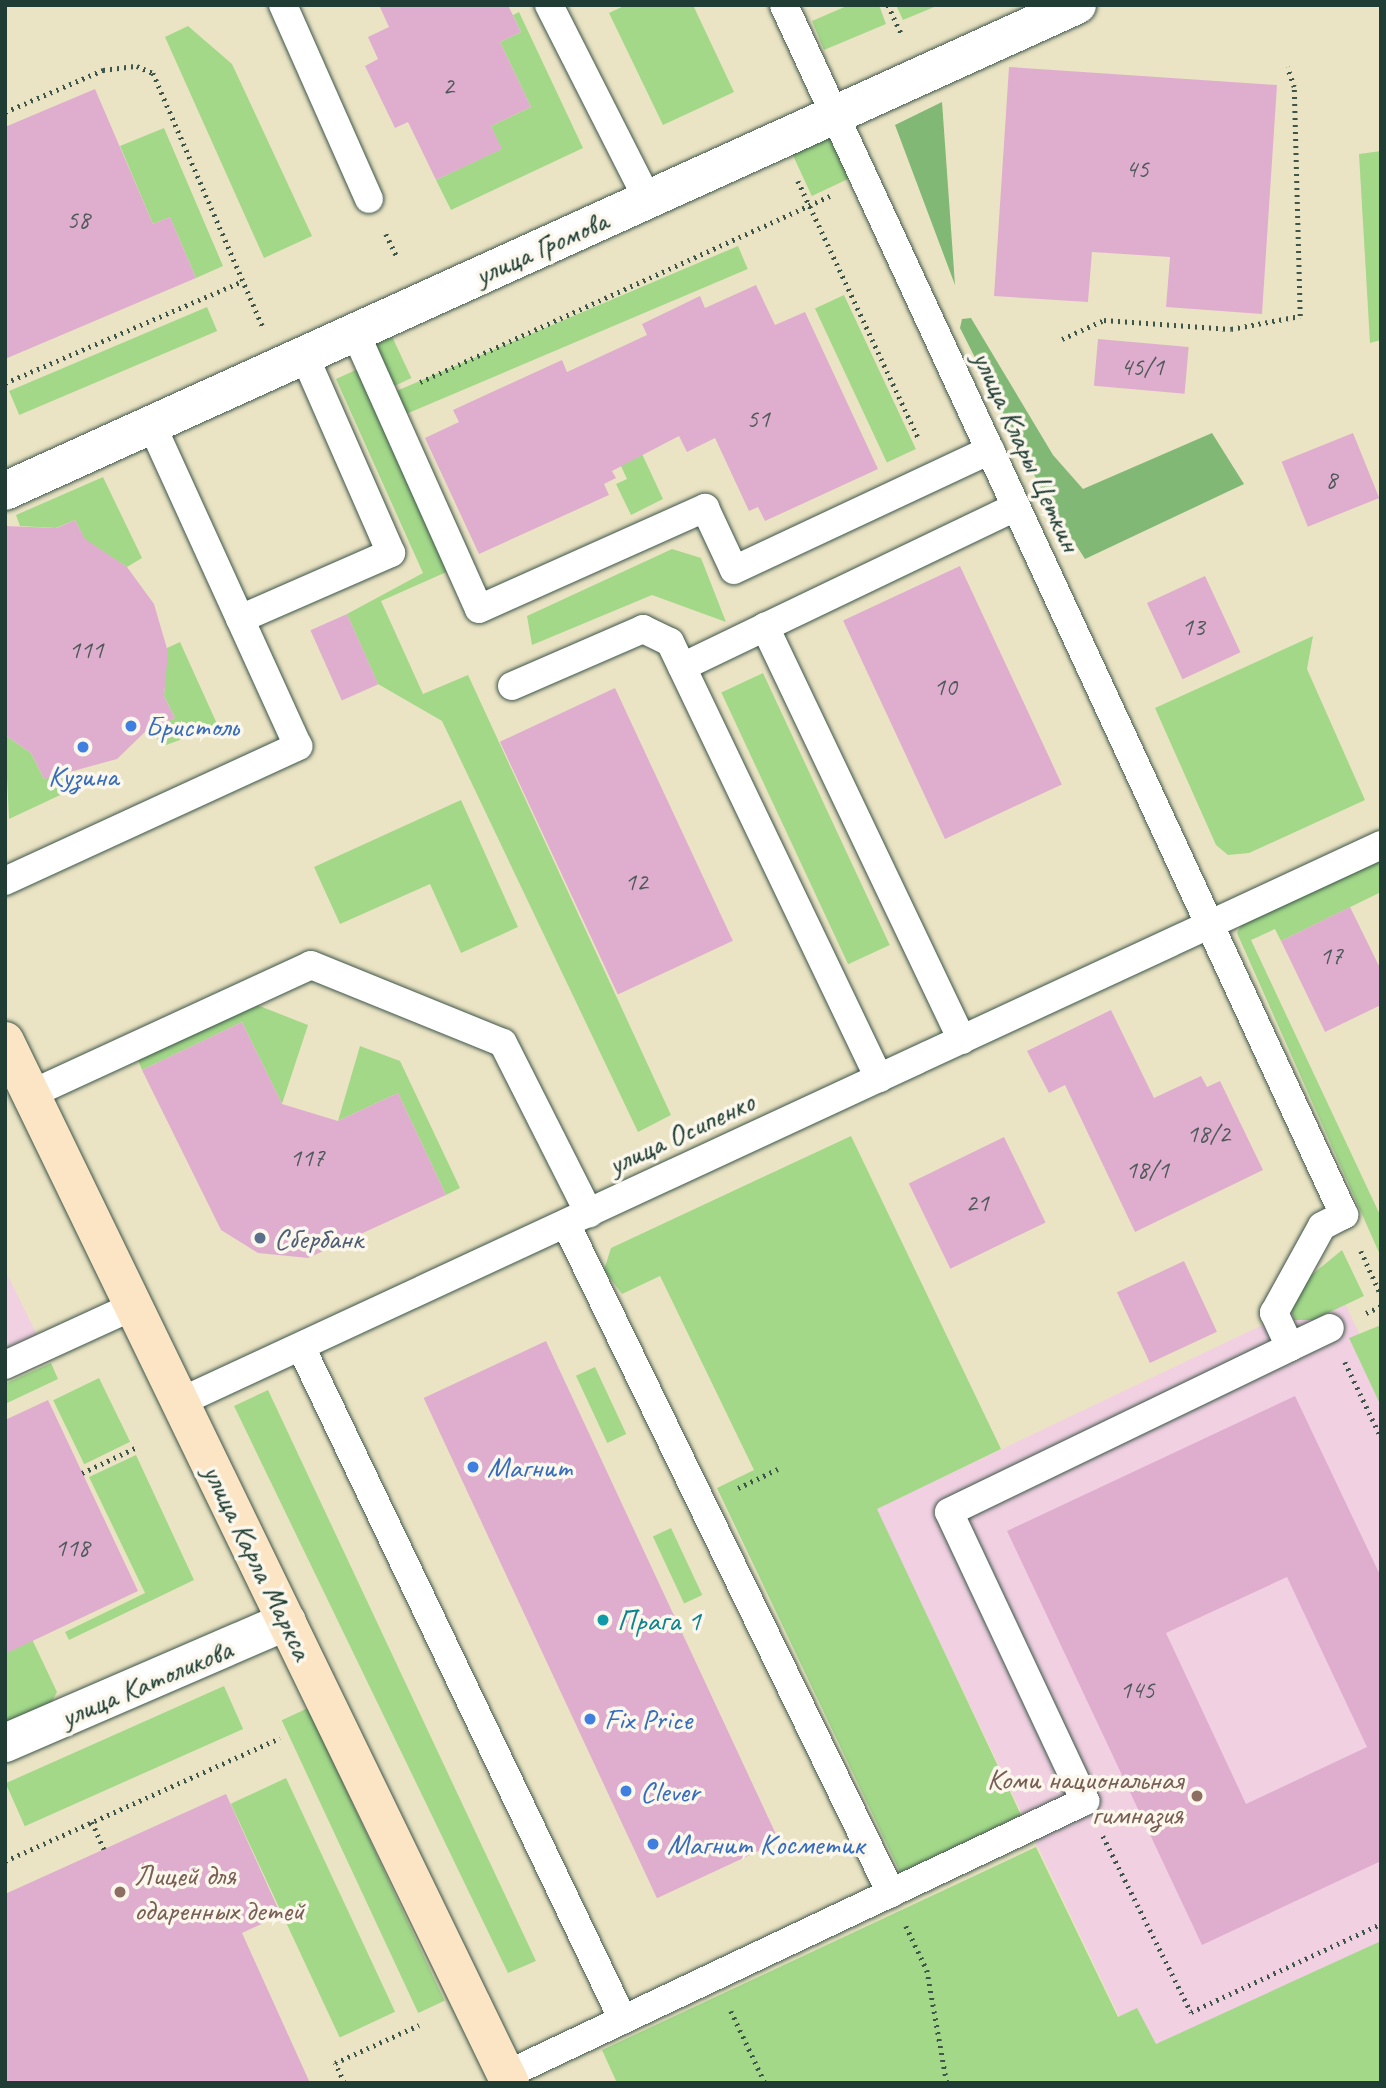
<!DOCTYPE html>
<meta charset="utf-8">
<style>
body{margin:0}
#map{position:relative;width:1386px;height:2088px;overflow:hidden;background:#ebe4c4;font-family:Caveat,sans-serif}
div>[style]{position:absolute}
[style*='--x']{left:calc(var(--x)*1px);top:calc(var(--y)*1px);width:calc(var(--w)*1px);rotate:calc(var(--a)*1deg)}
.built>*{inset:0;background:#f1d0e2}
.green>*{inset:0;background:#a3d889;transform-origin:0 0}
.forest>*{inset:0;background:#82b875}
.building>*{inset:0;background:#dfaece;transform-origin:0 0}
.path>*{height:4.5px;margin-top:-2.25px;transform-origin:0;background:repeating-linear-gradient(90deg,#3e564a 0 2px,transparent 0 7px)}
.roads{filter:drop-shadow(0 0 2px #3e564a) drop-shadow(0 0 2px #3e564a)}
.lane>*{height:28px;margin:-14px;padding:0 14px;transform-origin:14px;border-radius:14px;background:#fff}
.street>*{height:38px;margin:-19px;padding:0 19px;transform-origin:19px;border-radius:19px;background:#fff}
.secondary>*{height:38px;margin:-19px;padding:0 19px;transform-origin:19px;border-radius:19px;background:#fce5c4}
.dots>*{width:19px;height:19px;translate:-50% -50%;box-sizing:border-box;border:4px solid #fbf7ec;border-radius:50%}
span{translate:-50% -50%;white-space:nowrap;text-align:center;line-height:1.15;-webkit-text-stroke:7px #fbf7ec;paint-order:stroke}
.number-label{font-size:26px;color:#4f595a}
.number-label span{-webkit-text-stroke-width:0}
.street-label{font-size:30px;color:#1f3d34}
.shop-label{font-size:30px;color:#366cbe}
.left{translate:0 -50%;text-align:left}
.service-label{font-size:30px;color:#4e5e75}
.culture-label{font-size:30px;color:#0d838f}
.education-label{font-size:30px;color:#785e54}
.right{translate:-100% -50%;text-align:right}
.frame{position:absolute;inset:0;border:7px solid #1f3d34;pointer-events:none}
</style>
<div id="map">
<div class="built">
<div style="clip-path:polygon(5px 1270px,47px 1355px,5px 1374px)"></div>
<div style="clip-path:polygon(1338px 1289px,1381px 1379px,1381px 2083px,1151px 2083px,876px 1509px)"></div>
</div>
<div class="green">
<div style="clip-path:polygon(626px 5px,693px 5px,734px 92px,663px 125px,609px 13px)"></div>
<div style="clip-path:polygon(849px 5px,879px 5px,886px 24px,824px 50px,812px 21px)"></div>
<div style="clip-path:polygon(896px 5px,939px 5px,903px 20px)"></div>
<div style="clip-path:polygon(519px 12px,583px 148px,451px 210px,436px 180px,501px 149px,491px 126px,531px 107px,500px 42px,521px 32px,513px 15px)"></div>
<div style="clip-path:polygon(188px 26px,232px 64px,312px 236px,264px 258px,165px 37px)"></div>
<div style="clip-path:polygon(164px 128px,223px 266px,196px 278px,170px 217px,153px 224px,120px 146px)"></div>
<div style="left:832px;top:128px;width:53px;height:47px;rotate:65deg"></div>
<div style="clip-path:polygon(1381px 151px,1381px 340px,1370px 343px,1359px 154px)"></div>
<div style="left:738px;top:246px;width:25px;height:377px;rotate:67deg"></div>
<div style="left:844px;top:295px;width:170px;height:32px;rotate:65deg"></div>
<div style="left:207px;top:307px;width:26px;height:215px;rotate:67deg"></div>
<div style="left:389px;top:330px;width:53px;height:24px;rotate:65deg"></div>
<div style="clip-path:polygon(360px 368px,451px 570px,381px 601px,423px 694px,468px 675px,671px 1115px,638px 1132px,442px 721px,378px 684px,347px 614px,423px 573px,336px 379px)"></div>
<div style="clip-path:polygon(637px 443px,663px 499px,631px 515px,616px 484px,627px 479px,615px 453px)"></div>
<div style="clip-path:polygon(103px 477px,142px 558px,127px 567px,85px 540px,75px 520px,56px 528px,20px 526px,16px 515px)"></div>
<div style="clip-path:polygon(672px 549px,701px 558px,726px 622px,652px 595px,532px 645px,527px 616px)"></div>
<div style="clip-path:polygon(1313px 636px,1307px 669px,1365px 800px,1249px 853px,1228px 855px,1216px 845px,1155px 708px)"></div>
<div style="clip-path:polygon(180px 642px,218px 726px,166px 745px,146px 731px,175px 718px,164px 696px,167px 648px)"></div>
<div style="left:763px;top:673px;width:300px;height:46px;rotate:65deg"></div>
<div style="clip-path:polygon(5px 735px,31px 753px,44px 779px,69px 767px,71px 790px,9px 819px)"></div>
<div style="clip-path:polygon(461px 800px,518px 927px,461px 953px,430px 884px,340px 924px,314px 867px)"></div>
<div style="clip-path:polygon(1381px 857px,1381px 892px,1281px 941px,1275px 929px,1251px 940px,1381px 1217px,1381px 1257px,1237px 933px,1243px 922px)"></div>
<div style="clip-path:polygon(257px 1005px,308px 1025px,282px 1104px,242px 1022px,142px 1070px,138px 1060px)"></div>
<div style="clip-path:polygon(360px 1046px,400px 1061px,460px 1188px,446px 1195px,398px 1093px,338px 1121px)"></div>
<div style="clip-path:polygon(851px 1136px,1001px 1449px,877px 1509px,1021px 1815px,901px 1874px,717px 1488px,754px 1470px,660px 1276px,622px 1294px,604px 1270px,611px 1248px)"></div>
<div style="clip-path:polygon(1342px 1250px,1364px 1296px,1313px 1320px,1294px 1320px,1291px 1307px,1308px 1278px)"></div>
<div style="clip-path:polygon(1381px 1325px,1381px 1406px,1349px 1338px)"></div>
<div style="clip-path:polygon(51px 1363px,58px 1379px,5px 1404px,5px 1384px)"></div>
<div style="left:595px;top:1367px;width:74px;height:21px;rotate:65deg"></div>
<div style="left:99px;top:1378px;width:71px;height:51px;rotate:64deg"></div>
<div style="clip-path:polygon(268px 1390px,536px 1961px,508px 1973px,234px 1406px)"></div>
<div style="clip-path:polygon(136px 1455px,194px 1580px,69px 1640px,65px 1632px,145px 1593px,89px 1477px)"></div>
<div style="left:671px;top:1528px;width:74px;height:20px;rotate:65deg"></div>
<div style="clip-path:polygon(5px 1582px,57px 1692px,51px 1703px,5px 1723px)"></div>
<div style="left:224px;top:1686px;width:47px;height:239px;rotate:66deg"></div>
<div style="left:308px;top:1708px;width:323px;height:29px;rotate:65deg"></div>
<div style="left:286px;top:1778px;width:258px;height:61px;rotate:65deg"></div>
<div style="clip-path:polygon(1036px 1847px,1118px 2017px,1137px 2008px,1156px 2044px,1381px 1941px,1381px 2083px,617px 2083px,602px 2050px)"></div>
</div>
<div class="forest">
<div style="clip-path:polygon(942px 102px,955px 285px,895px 125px)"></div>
<div style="clip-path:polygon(971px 318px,1053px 455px,1083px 489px,1212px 433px,1244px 484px,1085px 559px,1047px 500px,960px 328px,962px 319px)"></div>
</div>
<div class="building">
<div style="clip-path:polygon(379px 5px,508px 5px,521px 32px,500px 42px,531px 107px,491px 126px,502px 149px,436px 180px,408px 122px,395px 128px,365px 66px,378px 59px,368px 37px,389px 27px)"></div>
<div style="clip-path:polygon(1009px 67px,1277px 85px,1262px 314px,1166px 307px,1170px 257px,1092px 252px,1088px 302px,994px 296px)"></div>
<div style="clip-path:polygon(95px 89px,153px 224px,170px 217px,196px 278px,5px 359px,5px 127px)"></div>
<div style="clip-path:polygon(756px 285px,775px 325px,805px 312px,878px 469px,765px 521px,758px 507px,749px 511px,715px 438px,687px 452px,679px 436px,612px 471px,616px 478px,604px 484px,609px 495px,479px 554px,425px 438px,459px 422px,453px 410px,562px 360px,567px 372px,647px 335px,642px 324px,700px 296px,705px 308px)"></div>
<div style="left:1098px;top:339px;width:91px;height:47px;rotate:5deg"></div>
<div style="left:1353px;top:433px;width:70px;height:77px;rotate:68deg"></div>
<div style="clip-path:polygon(75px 520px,85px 539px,127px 567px,154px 604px,168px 652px,164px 696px,175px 718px,146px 731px,117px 759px,44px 779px,31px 753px,5px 735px,5px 526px,57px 528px)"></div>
<div style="left:960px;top:566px;width:241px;height:129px;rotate:65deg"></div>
<div style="left:1205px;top:576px;width:84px;height:64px;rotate:65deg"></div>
<div style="left:347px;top:614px;width:77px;height:40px;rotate:66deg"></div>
<div style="left:615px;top:688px;width:279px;height:127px;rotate:65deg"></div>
<div style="clip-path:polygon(1350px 907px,1381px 970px,1381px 1005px,1325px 1032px,1281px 941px)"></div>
<div style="clip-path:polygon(1111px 1010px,1154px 1098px,1201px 1076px,1207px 1087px,1220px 1081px,1263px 1170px,1135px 1232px,1065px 1085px,1049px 1093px,1027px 1051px)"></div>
<div style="clip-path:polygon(242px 1022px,282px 1104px,338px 1121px,398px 1093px,446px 1195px,308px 1258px,258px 1253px,221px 1230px,142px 1070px)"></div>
<div style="left:1004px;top:1137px;width:95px;height:106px;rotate:64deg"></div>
<div style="left:1184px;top:1261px;width:78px;height:74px;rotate:65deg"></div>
<div style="left:546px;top:1341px;width:552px;height:135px;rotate:65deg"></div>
<div style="clip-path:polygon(evenodd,1295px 1396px,1381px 1577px,1381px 1861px,1202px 1945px,1007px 1531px,1295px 1396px,1287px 1577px,1367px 1747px,1246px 1804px,1166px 1633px,1287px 1577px)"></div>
<div style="clip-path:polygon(48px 1400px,138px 1591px,5px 1654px,5px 1420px)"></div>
<div style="clip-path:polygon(226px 1794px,281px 1915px,242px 1933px,310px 2083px,5px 2083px,5px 1894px)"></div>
</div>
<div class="path">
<div style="--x:888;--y:5;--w:31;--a:65"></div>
<div style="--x:5;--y:112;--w:107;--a:-23.2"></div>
<div style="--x:103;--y:70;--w:34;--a:-7"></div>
<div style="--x:137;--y:66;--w:17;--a:24"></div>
<div style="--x:153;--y:73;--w:277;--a:66.6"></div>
<div style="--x:798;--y:181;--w:285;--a:64.9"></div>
<div style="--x:386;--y:234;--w:25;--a:64"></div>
<div style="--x:1062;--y:339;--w:46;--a:-24.3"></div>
<div style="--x:1104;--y:320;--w:127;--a:4.1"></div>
<div style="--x:1231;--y:329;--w:70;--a:-10.7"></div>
<div style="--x:1300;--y:316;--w:229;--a:-91.5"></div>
<div style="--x:1294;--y:87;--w:21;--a:-109"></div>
<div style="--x:420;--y:382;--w:450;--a:-24.4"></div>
<div style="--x:5;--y:383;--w:259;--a:-23.2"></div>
<div style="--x:1361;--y:1251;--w:48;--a:65.6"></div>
<div style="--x:1366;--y:1313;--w:17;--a:-25"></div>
<div style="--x:1345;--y:1362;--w:83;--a:64.4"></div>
<div style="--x:82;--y:1473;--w:61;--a:-25.3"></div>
<div style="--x:738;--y:1488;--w:44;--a:-25.4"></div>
<div style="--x:92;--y:1822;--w:30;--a:66"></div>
<div style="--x:1103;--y:1836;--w:197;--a:63.4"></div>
<div style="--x:1191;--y:2012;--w:209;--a:-24.9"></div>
<div style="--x:5;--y:1861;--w:301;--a:-24.1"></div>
<div style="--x:906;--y:1926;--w:49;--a:64.5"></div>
<div style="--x:927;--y:1970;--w:115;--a:80"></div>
<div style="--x:731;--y:2011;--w:80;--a:64.7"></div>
<div style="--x:344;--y:2083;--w:22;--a:-114"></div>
<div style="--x:335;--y:2063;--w:92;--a:-24.3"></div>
</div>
<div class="roads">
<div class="lane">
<div style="--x:283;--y:5;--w:212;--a:66.1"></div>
<div style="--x:549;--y:5;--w:219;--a:63.1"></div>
<div style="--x:355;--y:332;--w:303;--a:65.9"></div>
<div style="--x:479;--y:609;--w:248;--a:-24.1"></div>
<div style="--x:705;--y:508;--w:68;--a:64.9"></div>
<div style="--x:734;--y:570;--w:283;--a:-25.1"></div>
<div style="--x:240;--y:619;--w:165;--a:-23.6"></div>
<div style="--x:391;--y:553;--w:216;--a:-113.7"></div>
<div style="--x:682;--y:667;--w:92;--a:-25.7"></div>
<div style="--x:512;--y:686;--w:143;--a:-23.5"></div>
<div style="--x:643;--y:629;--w:30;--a:26"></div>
<div style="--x:670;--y:642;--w:484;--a:64.4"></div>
<div style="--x:5;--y:881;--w:323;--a:-24.7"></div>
<div style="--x:298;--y:746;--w:353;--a:-114.5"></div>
<div style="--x:962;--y:1040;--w:458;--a:-115.5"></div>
<div style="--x:765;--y:627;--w:278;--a:-25.6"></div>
<div style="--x:31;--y:1094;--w:308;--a:-24.7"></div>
<div style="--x:311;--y:965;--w:207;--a:22.1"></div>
<div style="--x:503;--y:1043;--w:191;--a:63.2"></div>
<div style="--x:566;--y:1224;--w:744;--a:64.09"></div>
<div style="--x:301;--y:1347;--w:746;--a:64.43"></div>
<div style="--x:1290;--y:1347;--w:44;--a:-25.4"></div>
<div style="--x:5;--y:1365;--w:142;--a:-24.6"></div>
<div style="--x:180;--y:1402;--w:1324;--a:-24.88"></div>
<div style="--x:506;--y:2075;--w:641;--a:-25.32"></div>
<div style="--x:1085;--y:1801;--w:319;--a:-115.2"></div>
<div style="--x:949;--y:1512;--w:379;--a:-25.8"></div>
<div style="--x:1290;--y:1347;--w:38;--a:-115"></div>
<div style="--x:1274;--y:1313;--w:99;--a:-61.1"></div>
<div style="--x:1322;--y:1226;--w:25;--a:-27"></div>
<div style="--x:1344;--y:1215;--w:1333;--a:-114.84"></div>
</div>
<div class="street">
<div style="--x:5;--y:491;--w:1177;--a:-24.39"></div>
<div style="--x:5;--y:1743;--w:307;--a:-23.4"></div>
</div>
<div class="secondary">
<div style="--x:5;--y:1041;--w:1158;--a:64.14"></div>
</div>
</div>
<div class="dots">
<div style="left:131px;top:726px;background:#3f7fe0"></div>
<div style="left:83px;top:747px;background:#3f7fe0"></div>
<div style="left:260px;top:1238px;background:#5c6f8a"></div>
<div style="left:473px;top:1467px;background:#3f7fe0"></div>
<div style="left:603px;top:1620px;background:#0f9aa8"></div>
<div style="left:590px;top:1719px;background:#3f7fe0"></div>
<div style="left:626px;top:1791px;background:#3f7fe0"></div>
<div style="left:1197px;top:1796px;background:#8d6e63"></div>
<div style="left:653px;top:1844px;background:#3f7fe0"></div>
<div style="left:120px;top:1892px;background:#8d6e63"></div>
</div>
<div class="number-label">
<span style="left:448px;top:86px">2</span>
<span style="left:1137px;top:169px">45</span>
<span style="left:78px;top:220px">58</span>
<span style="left:1142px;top:367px">45/1</span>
<span style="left:758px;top:419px">51</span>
<span style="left:1331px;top:480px">8</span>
<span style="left:1193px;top:627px">13</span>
<span style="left:86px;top:650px">111</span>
<span style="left:945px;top:687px">10</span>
<span style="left:636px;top:882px">12</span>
<span style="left:1331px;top:956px">17</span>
<span style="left:1208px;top:1134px">18/2</span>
<span style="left:307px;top:1158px">117</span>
<span style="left:1147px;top:1170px">18/1</span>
<span style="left:977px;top:1203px">21</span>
<span style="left:72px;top:1548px">118</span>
<span style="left:1137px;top:1690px">145</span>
</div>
<div class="street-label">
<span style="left:541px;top:248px;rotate:-24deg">улица Громова</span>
<span style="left:1027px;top:451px;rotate:65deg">улица Клары Цеткин</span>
<span style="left:681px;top:1133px;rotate:-25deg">улица Осипенко</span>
<span style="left:258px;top:1562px;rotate:64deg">улица Карла Маркса</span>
<span style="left:146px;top:1683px;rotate:-23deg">улица Католикова</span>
</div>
<div class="shop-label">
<span class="left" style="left:145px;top:726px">Бристоль</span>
<span style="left:83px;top:776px">Кузина</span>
<span class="left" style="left:487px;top:1467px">Магнит</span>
<span class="left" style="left:604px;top:1719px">Fix Price</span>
<span class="left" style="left:640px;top:1791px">Clever</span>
<span class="left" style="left:667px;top:1844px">Магнит Косметик</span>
</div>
<div class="service-label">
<span class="left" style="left:274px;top:1238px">Сбербанк</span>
</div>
<div class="culture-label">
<span class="left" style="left:617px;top:1620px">Прага 1</span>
</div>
<div class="education-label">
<span class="right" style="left:1183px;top:1796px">Коми национальная<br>гимназия</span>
<span class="left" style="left:134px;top:1892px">Лицей для<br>одаренных детей</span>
</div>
<div class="frame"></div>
</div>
